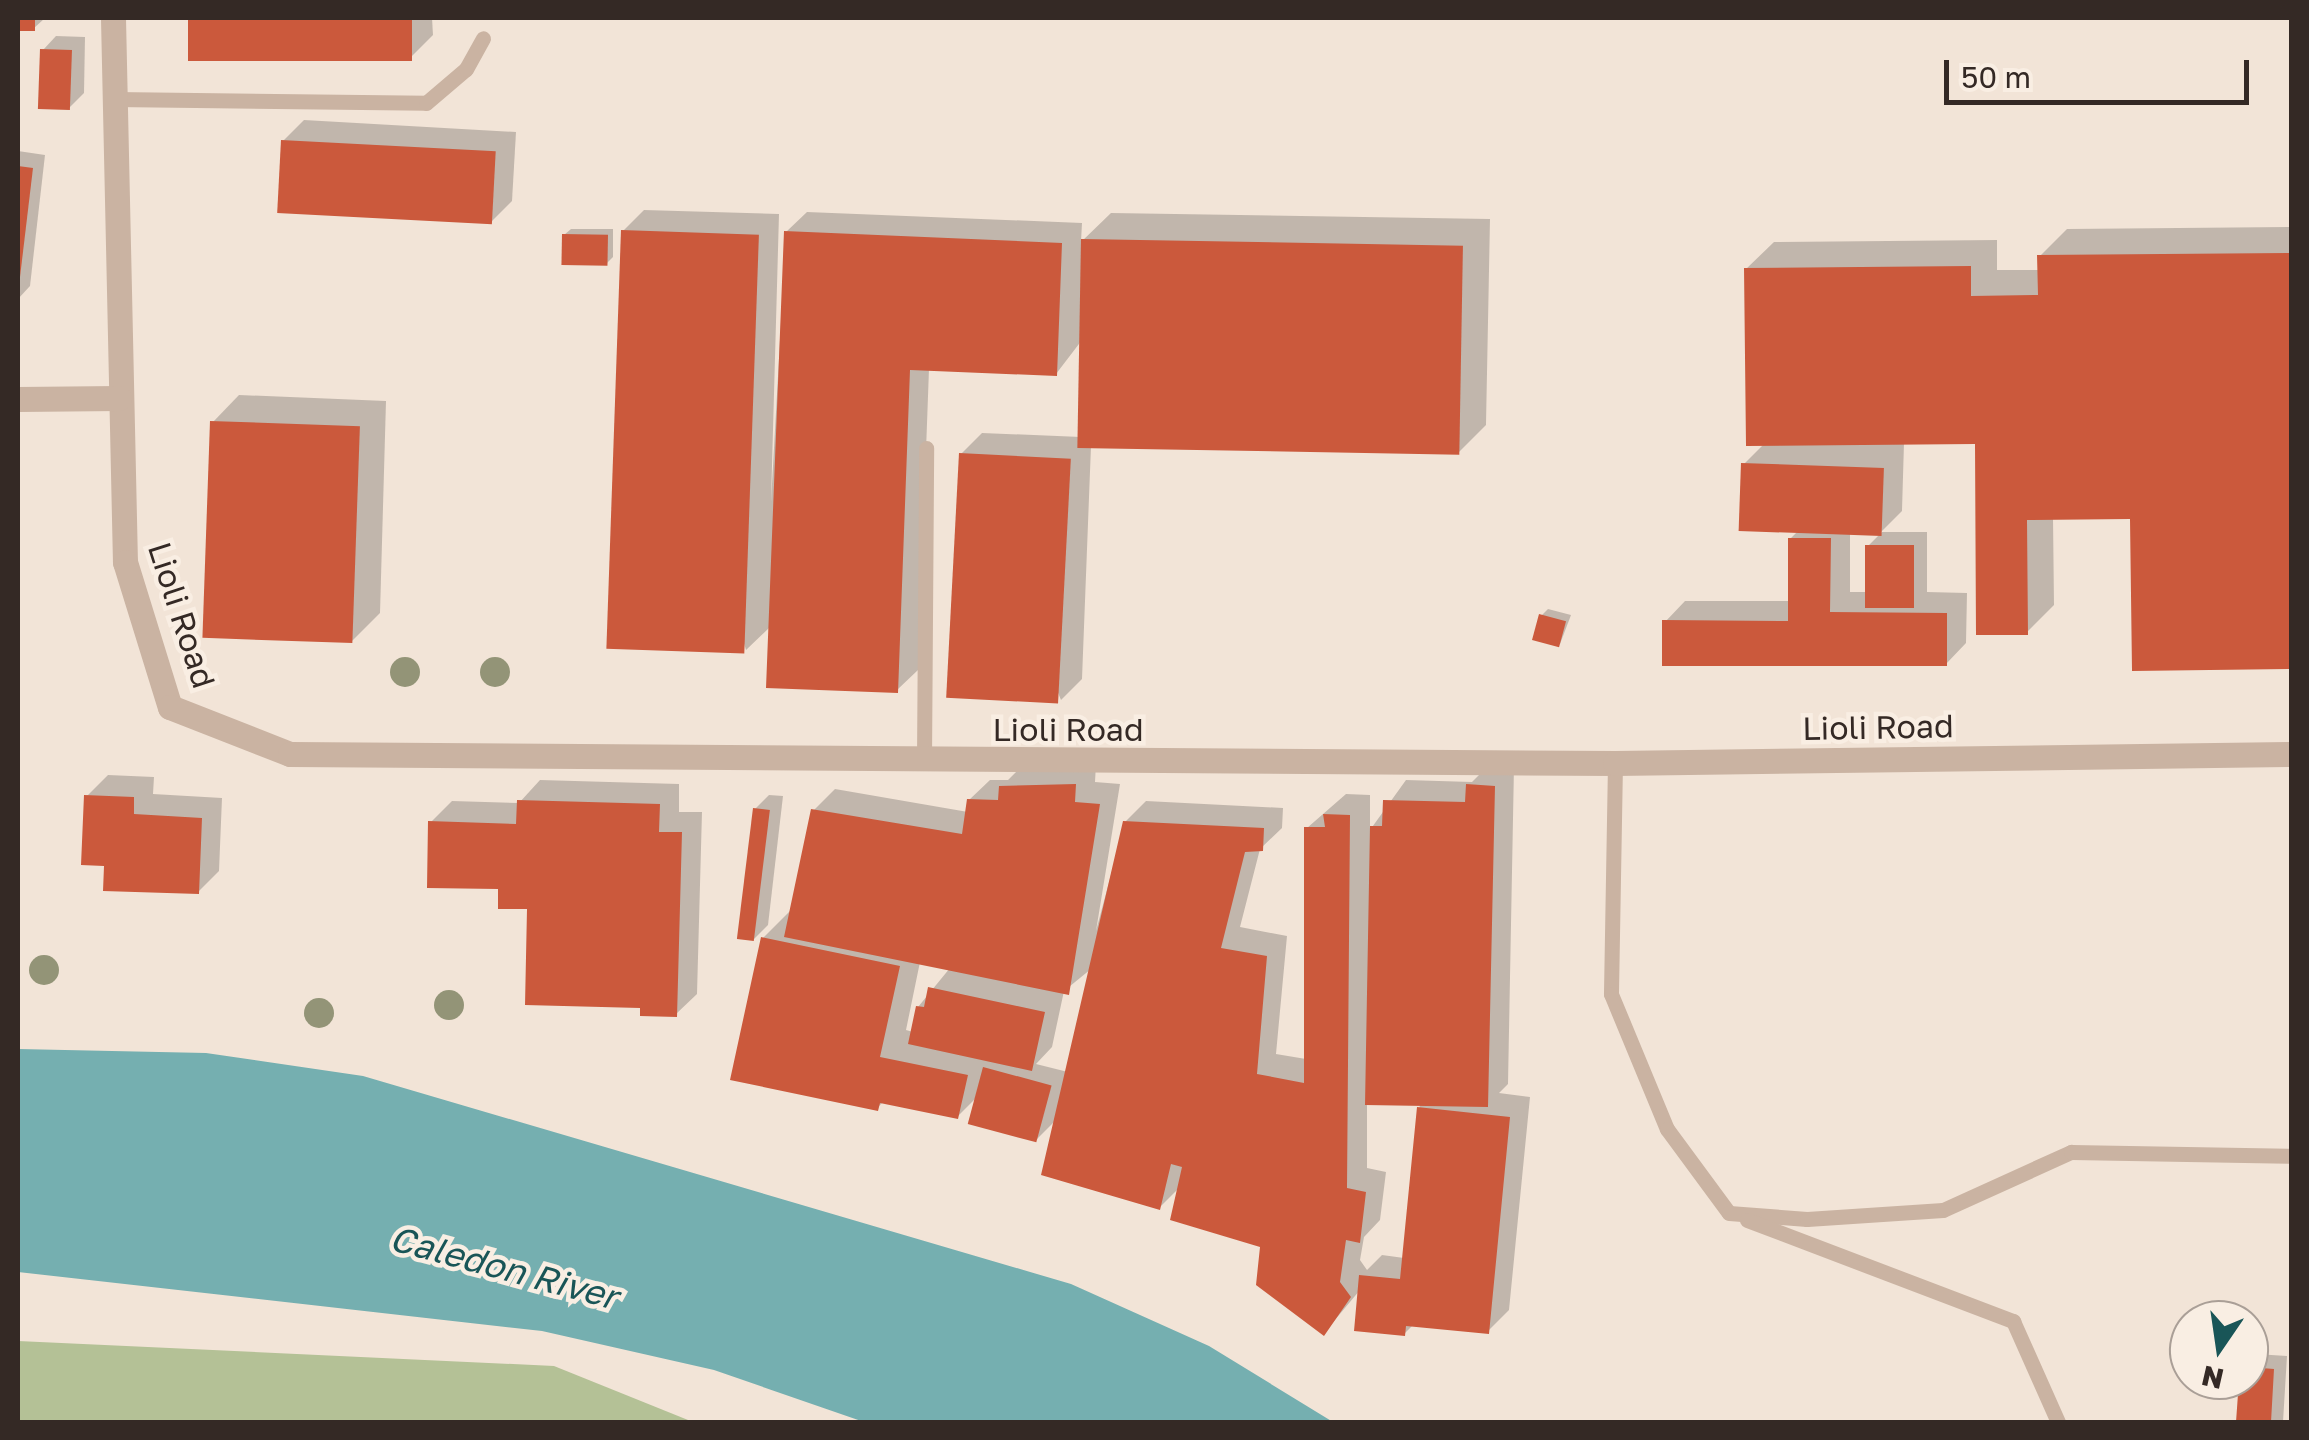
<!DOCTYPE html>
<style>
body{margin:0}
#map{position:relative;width:2309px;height:1440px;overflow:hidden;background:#f2e4d7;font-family:"Golos Text",sans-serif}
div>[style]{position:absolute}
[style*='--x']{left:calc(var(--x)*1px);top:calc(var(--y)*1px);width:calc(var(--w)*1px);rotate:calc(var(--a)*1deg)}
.green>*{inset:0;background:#b4c196}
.water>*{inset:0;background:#75afb0}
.shadow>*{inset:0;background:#0003}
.building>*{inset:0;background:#cb593c;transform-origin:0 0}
.service>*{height:15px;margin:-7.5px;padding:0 7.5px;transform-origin:7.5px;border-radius:7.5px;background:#cab3a2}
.minor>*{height:25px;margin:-12.5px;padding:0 12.5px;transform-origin:12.5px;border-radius:12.5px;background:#cab3a2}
.trees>*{width:30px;height:30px;margin:-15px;border-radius:50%;background:#939477}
span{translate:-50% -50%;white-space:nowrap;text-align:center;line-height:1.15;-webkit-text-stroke:9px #f9eee3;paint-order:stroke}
.street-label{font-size:32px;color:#342925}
.water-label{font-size:35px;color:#195557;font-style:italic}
.frame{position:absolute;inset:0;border:20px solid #342925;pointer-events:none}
.north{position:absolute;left:2169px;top:1300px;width:100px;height:100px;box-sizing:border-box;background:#f9eee3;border:2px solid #aa9f97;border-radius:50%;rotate:193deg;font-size:28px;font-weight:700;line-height:40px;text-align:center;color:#342925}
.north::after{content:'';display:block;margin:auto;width:35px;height:45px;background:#195557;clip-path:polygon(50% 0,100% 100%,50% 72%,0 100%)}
.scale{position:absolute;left:1944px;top:60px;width:305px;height:45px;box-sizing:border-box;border:5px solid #342925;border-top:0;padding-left:12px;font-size:30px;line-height:35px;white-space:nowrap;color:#342925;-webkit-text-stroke:8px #f9eee3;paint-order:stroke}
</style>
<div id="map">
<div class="green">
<div style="clip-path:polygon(18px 1341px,554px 1366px,693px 1422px,18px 1422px)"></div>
</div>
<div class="water">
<div style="clip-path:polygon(18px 1049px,206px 1053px,363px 1076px,1071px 1284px,1209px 1346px,1333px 1422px,864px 1422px,714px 1370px,542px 1331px,18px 1272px)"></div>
</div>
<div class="shadow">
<div style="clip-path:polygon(18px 18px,45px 18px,33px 29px,18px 28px)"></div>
<div style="clip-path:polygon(191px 18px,432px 18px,433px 35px,412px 56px,191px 58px)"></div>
<div style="clip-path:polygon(56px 36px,85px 37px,84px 93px,70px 107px,43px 50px)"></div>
<div style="clip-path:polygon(304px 120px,516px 132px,512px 201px,491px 222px,283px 141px)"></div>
<div style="clip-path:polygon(18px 151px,45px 155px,30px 286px,18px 299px)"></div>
<div style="clip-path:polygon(644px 210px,779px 214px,771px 502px,786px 232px,807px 212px,1082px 223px,1081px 242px,1111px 213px,1490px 219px,1486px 425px,1459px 452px,1091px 446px,1082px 679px,1061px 700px,961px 454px,982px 433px,1081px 437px,1082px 340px,1056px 374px,929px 369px,918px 670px,897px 690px,771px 626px,746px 650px,623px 231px)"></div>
<div style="clip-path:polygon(2292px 227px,2292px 667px,2133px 517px,2053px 517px,2054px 605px,2027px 632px,1977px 442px,1904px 443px,1902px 511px,1881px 532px,1850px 531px,1850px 592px,1868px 592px,1868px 546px,1882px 532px,1927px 532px,1927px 592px,1967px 593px,1966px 643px,1946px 664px,1665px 622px,1685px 601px,1791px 601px,1790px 539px,1799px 530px,1743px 465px,1764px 444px,1746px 269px,1774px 242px,1997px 240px,1997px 270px,2040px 270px,2040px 256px,2067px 229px)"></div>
<div style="clip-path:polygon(571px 229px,613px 229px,613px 257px,607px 263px,564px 235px)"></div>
<div style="clip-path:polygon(239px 395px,386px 401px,380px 613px,352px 641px,212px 423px)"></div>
<div style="clip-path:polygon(1548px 609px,1571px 615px,1560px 644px,1541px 616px)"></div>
<div style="clip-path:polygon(evenodd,1096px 764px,1095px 782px,1120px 784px,1096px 931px,1125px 822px,1146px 801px,1283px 808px,1282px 828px,1260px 849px,1240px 927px,1287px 936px,1276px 1054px,1306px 1059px,1307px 828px,1346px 794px,1370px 795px,1370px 830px,1406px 780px,1472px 782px,1489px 765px,1514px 766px,1508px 1084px,1499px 1093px,1530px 1097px,1509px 1310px,1488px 1331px,1414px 1324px,1404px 1334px,1360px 1290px,1324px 1333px,1263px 1245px,1180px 1187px,1159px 1208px,1057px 1119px,1037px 1139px,978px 1096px,957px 1117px,884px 1101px,877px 1108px,763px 938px,790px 911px,814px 810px,835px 789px,968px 812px,969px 800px,990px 780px,1008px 780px,1022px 766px,1096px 764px,920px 962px,950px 968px,918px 1007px,913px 1032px,906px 1030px,920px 962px,1096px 764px,1091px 969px,1068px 1072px,1036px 1064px,1052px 1047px,1064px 991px,1091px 969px,1096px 764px,1367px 1102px,1420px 1103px,1404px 1258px,1382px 1255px,1367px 1270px,1360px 1260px,1364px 1237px,1380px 1220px,1386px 1172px,1367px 1168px,1367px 1102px)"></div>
<div style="clip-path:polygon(108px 775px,154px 777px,153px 794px,222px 798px,219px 871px,198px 892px,106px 864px,87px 796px)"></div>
<div style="clip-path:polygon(540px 780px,679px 784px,679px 812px,702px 812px,697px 994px,676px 1014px,642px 1006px,431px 822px,452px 801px,519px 803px)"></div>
<div style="clip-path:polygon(769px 795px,783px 796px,768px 925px,754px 939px,755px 809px)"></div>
<div style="clip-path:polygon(2256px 1354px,2287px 1356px,2283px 1422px,2239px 1422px,2241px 1380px,2249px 1380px)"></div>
</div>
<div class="building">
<div style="left:18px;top:18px;width:17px;height:13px"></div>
<div style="left:188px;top:18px;width:224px;height:43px"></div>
<div style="left:40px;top:49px;width:32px;height:60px;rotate:2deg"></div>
<div style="left:281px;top:140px;width:215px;height:73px;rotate:3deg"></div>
<div style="clip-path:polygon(18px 166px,33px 168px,20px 277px,18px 277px)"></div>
<div style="left:621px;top:230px;width:138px;height:419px;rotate:2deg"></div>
<div style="clip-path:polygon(784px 231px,1062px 243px,1057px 376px,910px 370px,898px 693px,766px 688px)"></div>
<div style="left:562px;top:234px;width:46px;height:31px;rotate:1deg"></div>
<div style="left:1081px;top:239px;width:382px;height:209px;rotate:1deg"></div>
<div style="clip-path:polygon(2292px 253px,2292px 669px,2132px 671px,2130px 519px,2027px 520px,2028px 635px,1976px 635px,1975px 444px,1746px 446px,1744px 268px,1971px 266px,1971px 296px,2038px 295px,2037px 255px)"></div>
<div style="left:210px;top:421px;width:150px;height:217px;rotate:2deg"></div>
<div style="left:959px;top:453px;width:112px;height:245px;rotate:3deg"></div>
<div style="left:1741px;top:463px;width:143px;height:68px;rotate:2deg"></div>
<div style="clip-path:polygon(1788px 538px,1831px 538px,1830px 612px,1947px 613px,1947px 666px,1662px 666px,1662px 620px,1788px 621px)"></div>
<div style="left:1865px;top:545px;width:49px;height:63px"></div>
<div style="left:1539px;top:614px;width:28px;height:27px;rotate:15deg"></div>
<div style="clip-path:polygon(1076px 784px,1075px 802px,1100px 804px,1069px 995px,784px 937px,811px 809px,962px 834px,967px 799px,998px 800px,999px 786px)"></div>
<div style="clip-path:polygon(1466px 784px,1495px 786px,1488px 1107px,1365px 1105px,1370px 826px,1382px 826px,1383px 800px,1465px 802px)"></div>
<div style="clip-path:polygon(84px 795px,134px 797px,134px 814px,202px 818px,199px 894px,103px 891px,104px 866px,81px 865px)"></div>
<div style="clip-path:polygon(517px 800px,660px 804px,659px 832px,682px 832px,677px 1017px,640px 1016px,640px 1008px,525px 1005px,527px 909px,498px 909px,498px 889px,427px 888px,428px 821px,516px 824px)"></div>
<div style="left:753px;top:808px;width:17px;height:132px;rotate:7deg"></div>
<div style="clip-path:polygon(1323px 814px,1350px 815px,1347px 1188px,1366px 1192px,1360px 1243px,1346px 1240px,1340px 1282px,1351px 1297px,1324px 1336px,1256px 1285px,1260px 1247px,1170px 1220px,1182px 1167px,1171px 1164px,1160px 1210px,1041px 1175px,1123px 821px,1264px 828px,1263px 851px,1245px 852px,1221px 948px,1267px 956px,1257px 1074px,1304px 1083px,1304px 827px,1325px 827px)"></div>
<div style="clip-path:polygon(761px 937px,900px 966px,880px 1057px,968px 1075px,958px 1119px,880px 1103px,878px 1111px,730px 1080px)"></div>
<div style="clip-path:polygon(928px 987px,1045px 1012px,1032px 1071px,908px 1044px,916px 1006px,924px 1007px)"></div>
<div style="left:983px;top:1067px;width:71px;height:59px;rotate:15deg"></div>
<div style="clip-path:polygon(1417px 1107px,1510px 1117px,1489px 1334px,1406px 1326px,1405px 1336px,1354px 1331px,1359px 1275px,1400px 1279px)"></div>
<div style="clip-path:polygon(2249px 1367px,2274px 1369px,2271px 1422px,2236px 1422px,2239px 1380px,2249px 1380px)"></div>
</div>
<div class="service">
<div style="--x:114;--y:99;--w:312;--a:0.7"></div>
<div style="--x:426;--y:103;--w:52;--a:-40.4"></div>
<div style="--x:466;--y:69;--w:35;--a:-61"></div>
<div style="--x:924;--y:761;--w:313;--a:-89.6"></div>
<div style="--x:1615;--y:763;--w:231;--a:91"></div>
<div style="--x:1611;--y:994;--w:146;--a:67.5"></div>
<div style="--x:1667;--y:1129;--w:104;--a:53.6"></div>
<div style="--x:1729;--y:1213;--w:78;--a:4.4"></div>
<div style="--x:1807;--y:1219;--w:136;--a:-3.8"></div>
<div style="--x:1943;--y:1210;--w:141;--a:-24.4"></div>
<div style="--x:2071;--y:1152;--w:221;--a:1"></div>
<div style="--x:1747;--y:1220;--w:285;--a:20.8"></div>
<div style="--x:2013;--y:1321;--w:111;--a:66"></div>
</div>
<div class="minor">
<div style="--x:113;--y:18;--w:544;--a:88.74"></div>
<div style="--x:125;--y:562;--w:152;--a:72.8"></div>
<div style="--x:170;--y:707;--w:129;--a:21.4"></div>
<div style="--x:290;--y:754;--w:1325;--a:0.39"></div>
<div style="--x:1615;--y:763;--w:677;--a:-0.76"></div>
<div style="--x:18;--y:399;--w:101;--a:-0.6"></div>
</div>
<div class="trees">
<div style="left:405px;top:672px"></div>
<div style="left:495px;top:672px"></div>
<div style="left:44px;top:970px"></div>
<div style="left:449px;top:1005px"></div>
<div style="left:319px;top:1013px"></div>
</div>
<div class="street-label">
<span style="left:182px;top:615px;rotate:72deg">Lioli Road</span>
<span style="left:1878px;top:727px;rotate:-1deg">Lioli Road</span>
<span style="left:1068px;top:729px">Lioli Road</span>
</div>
<div class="water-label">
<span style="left:504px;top:1267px;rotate:15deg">Caledon River</span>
</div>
<div class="frame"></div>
<div class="north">N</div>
<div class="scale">50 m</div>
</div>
